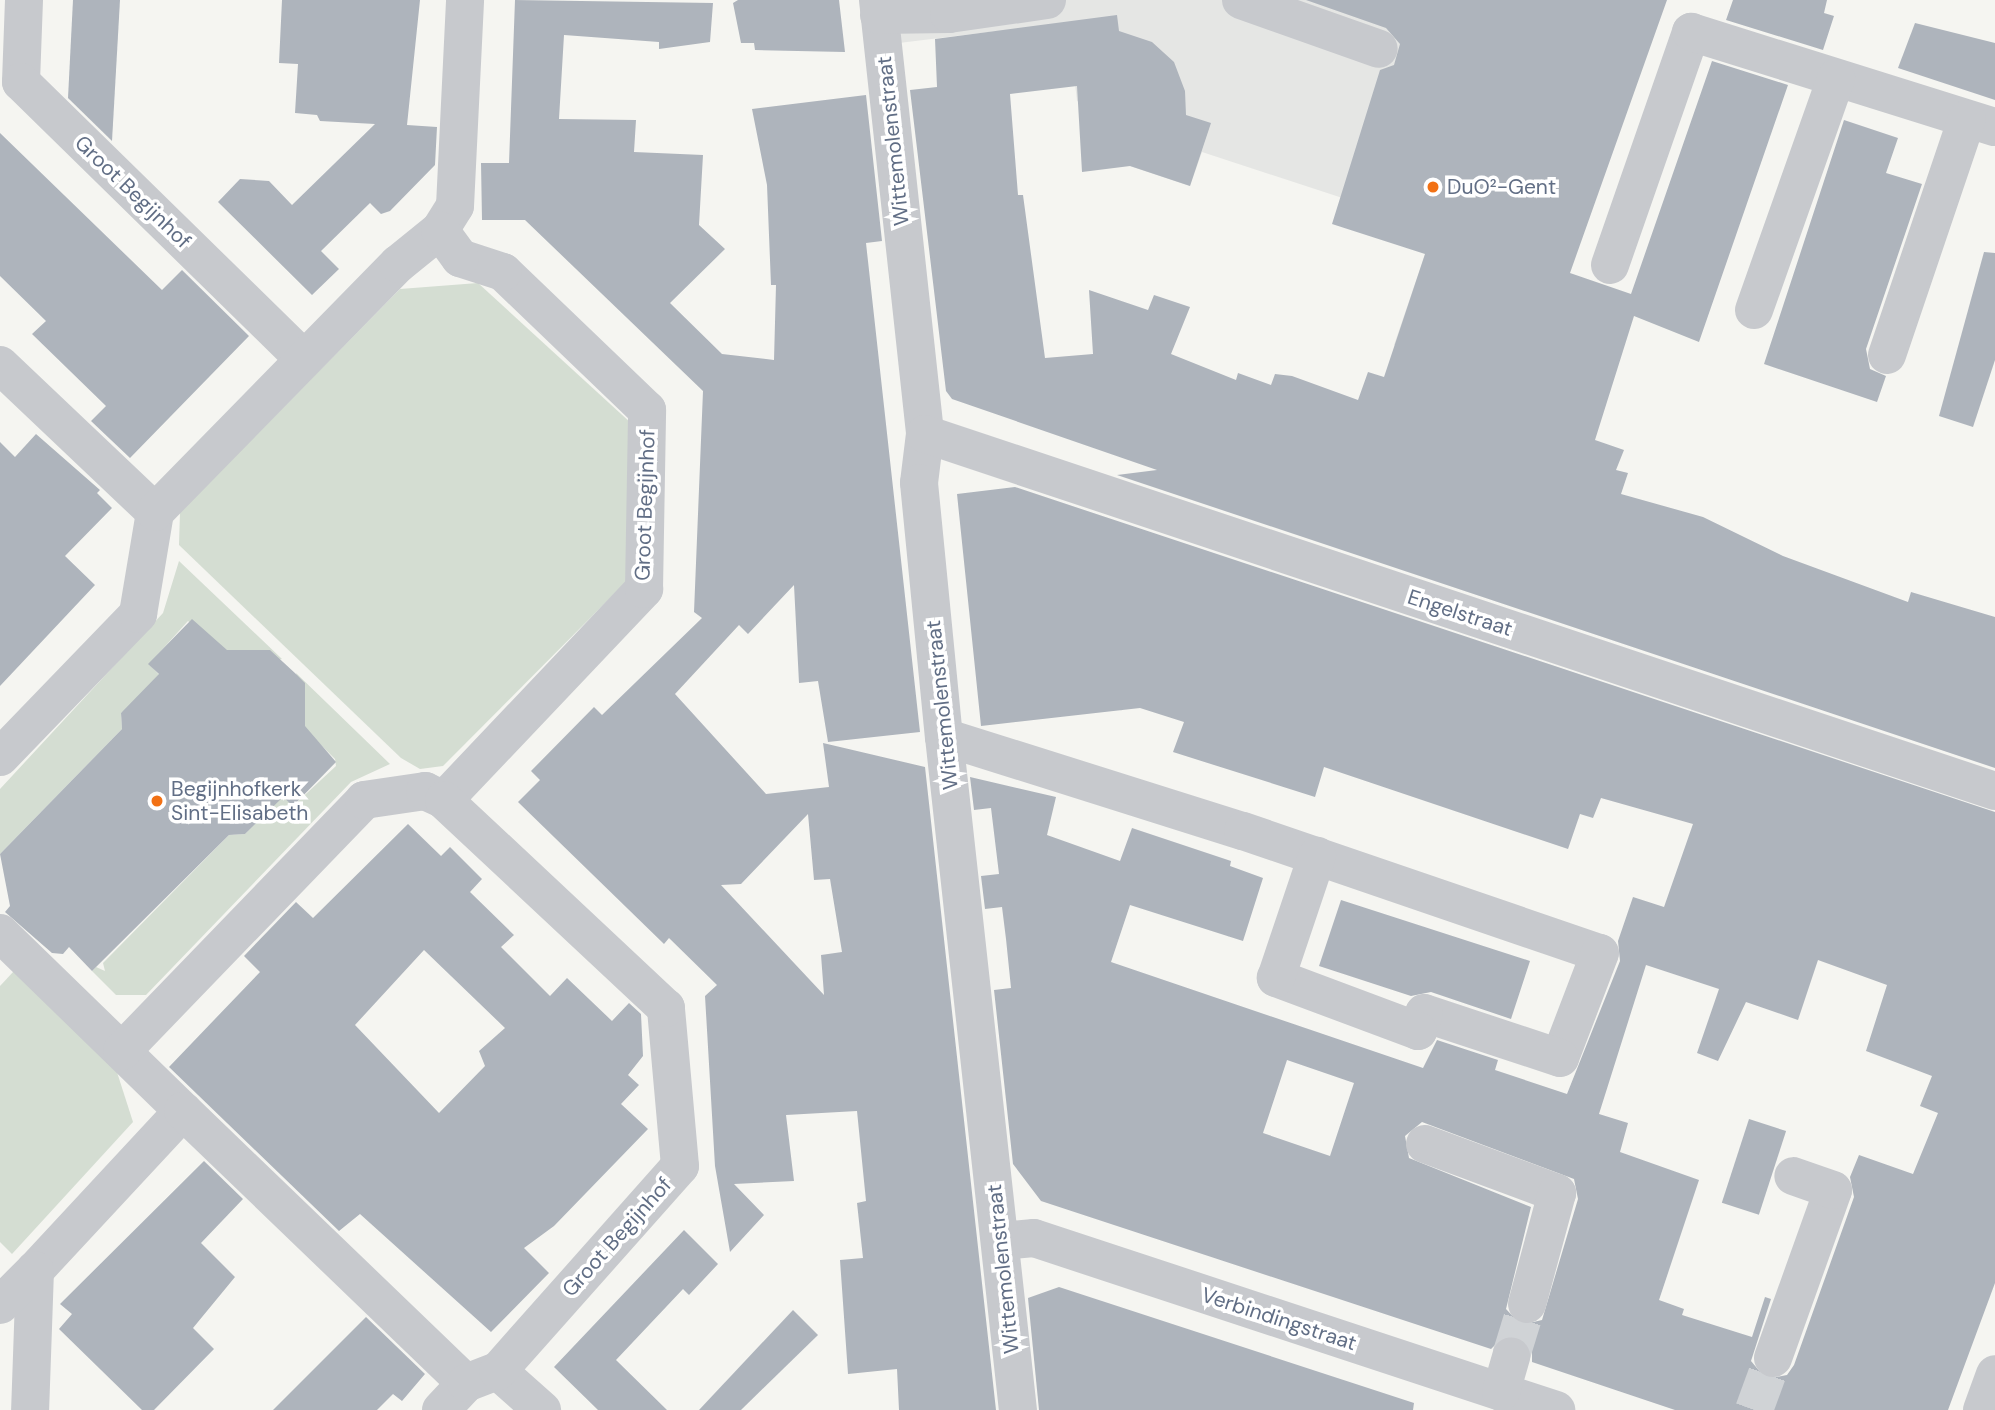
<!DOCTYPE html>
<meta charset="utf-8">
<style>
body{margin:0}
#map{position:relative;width:1995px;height:1410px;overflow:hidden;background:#f5f5f1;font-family:"DM Sans",sans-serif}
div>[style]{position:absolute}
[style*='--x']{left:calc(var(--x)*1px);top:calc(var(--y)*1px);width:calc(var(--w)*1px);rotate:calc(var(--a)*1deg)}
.built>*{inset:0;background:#e5e6e4}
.green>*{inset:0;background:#d4ddd2}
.building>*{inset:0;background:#aeb4bc;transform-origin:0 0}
.minor-tunnel>*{height:38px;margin-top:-19px;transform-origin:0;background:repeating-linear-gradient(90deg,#d0d3d6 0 38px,transparent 0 57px)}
.minor>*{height:38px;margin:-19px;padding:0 19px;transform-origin:19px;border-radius:19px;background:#c7c9cd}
.dots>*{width:19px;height:19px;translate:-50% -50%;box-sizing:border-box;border:4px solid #fff;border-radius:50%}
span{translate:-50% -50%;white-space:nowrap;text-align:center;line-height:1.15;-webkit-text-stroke:7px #fff;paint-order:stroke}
.street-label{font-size:21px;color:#616e85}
.poi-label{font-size:21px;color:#616e85}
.left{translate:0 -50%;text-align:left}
</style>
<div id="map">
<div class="built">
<div style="clip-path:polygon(893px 0,1621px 0,1494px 374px,1394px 345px,1434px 228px,1202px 152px,1190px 186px,1130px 166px,1145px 124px,1077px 101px,1072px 58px,997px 31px,899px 43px)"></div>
</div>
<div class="green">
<div style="clip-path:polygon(478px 283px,632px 424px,627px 581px,443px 766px,420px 769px,401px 758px,179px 545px,180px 512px,400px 289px)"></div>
<div style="clip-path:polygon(179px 561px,282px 659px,241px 667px,188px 621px,149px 664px,164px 680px,121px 713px,122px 729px,0 854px,0 789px,163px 613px)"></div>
<div style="clip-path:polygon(296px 673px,390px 764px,351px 782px,146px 995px,116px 995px,92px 971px,96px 967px,105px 971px,103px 963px,229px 835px,245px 834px,255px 824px,274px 788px,293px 806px,336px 766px,335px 759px,289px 713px,305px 707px)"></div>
<div style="clip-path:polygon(14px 971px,115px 1066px,133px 1122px,12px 1254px,0 1242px,0 986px)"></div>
</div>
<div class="building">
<div style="clip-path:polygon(73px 0,120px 0,112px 141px,68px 98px)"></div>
<div style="clip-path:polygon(282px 0,420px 0,407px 125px,437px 127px,435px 165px,390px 211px,381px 214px,370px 203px,321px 251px,339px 269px,312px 295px,218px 202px,240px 179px,269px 181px,292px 205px,375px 124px,320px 121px,317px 115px,295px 113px,298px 64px,279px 63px)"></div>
<div style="clip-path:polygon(evenodd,515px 0,713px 3px,710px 42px,659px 49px,659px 42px,564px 35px,559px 119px,636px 120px,634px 152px,703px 155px,699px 225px,725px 249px,670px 303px,722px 354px,774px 360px,776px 285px,771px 285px,767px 185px,752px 109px,866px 95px,882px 241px,866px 243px,920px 732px,828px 742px,818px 681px,799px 683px,794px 585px,748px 634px,739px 625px,675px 694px,766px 794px,829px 787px,823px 743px,925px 767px,996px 1410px,899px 1410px,897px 1369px,848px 1374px,840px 1260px,863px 1258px,857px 1203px,866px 1201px,857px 1111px,786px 1115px,794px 1181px,734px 1184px,764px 1215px,730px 1252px,715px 1166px,705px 996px,717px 985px,669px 938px,664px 944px,518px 802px,540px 780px,531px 771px,594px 707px,602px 715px,702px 618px,694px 612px,703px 391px,525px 220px,482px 220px,481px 163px,509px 163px,515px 0,808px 814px,814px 880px,830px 879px,842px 952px,821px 955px,824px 995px,721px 885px,741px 884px,808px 814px)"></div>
<div style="clip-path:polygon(738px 0,839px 0,845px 52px,755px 50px,754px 43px,741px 43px,733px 3px)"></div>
<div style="clip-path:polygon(1306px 0,1667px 0,1570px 273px,1631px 294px,1712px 61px,1788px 85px,1699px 342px,1634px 316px,1595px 440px,1624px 450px,1616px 470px,1628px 473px,1621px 494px,1703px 517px,1783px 556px,1908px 602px,1911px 592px,1995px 617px,1995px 768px,1117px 475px,1157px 470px,952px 399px,946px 391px,910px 90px,937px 87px,935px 39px,1117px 15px,1119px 31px,1152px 42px,1174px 62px,1185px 91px,1186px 115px,1211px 123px,1190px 186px,1130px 166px,1082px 172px,1077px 86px,1010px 94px,1018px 195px,1023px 195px,1045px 358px,1093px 354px,1089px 290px,1148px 310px,1154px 295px,1190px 307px,1171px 354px,1236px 380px,1238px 373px,1271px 385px,1275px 374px,1292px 376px,1358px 400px,1368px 372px,1384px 377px,1425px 254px,1332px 224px,1380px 70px,1394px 65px,1400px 44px,1386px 28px)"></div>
<div style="clip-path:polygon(1733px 0,1827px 0,1824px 13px,1834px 16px,1823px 50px,1726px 20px)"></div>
<div style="clip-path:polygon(1915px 23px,1995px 43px,1995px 100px,1898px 68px)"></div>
<div style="clip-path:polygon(1844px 120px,1898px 138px,1886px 173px,1922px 184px,1866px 349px,1870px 369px,1886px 376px,1877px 402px,1764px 364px)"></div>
<div style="clip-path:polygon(0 133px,162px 290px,182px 270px,249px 336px,130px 458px,91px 421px,106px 406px,32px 334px,46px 321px,0 276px)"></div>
<div style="clip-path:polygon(1984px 252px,1995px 253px,1995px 360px,1973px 427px,1939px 416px)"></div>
<div style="clip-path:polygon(36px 434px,100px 490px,97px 493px,112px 508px,65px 556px,95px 585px,0 686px,0 442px,15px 457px)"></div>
<div style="clip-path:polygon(evenodd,1015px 487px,1995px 812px,1995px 1283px,1948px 1410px,1675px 1410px,1532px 1362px,1532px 1350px,1517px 1335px,1505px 1335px,1491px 1349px,1041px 1201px,1013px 1164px,994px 990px,1011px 988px,1006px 939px,1002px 907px,985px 909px,981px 876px,999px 874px,991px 808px,974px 810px,970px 777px,1056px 797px,1047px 835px,1120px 861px,1132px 828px,1231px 861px,1230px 866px,1263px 878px,1243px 941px,1130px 905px,1111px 962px,1423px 1068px,1437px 1040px,1498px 1060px,1495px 1070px,1567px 1094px,1620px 961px,1618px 941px,1633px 897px,1664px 907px,1693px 824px,1601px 798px,1593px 818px,1580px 814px,1568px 849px,1324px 767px,1315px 797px,1173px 752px,1184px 722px,1140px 708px,981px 726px,957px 494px,1015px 487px,1818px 960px,1887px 985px,1866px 1051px,1932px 1076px,1920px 1106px,1938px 1113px,1913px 1174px,1859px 1155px,1850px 1177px,1854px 1197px,1794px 1365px,1787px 1375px,1766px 1379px,1751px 1361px,1771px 1299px,1765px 1297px,1752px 1337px,1682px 1315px,1684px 1309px,1659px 1300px,1699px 1180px,1620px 1152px,1628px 1123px,1599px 1114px,1646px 965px,1719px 989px,1697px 1053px,1718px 1061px,1746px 1002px,1798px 1020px,1818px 960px,1015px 487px,1287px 1060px,1354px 1083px,1330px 1156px,1263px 1133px,1287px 1060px,1015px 487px,1422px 1122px,1574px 1179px,1578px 1199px,1542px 1320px,1521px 1325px,1506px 1309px,1531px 1207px,1409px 1158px,1405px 1136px,1422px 1122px)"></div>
<div style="clip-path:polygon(192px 619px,227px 650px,270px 650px,296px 674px,305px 683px,305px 726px,336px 762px,293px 806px,283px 797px,245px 834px,229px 835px,92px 971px,69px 947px,63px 954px,52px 953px,5px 912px,10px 906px,0 854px,122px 729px,121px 713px,159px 674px,148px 664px)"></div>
<div style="clip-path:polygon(evenodd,408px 824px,441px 856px,450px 847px,482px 879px,470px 892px,514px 935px,501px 947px,550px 996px,567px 978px,612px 1021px,629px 1003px,641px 1014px,643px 1056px,628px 1075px,639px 1085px,621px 1104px,648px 1129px,554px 1226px,524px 1248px,549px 1273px,491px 1332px,360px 1214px,339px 1231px,169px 1067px,260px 972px,244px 956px,296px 902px,313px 918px,408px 824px,424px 950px,505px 1028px,479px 1051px,485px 1066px,439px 1113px,355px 1025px,424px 950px)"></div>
<div style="clip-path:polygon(1341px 900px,1530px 961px,1511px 1019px,1431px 992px,1411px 996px,1319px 966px)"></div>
<div style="left:1749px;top:1119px;width:39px;height:88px;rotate:18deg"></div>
<div style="clip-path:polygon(204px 1161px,243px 1199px,201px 1243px,235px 1277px,193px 1328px,214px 1349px,154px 1410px,142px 1410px,59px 1329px,72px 1314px,60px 1304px)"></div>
<div style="clip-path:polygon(684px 1230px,718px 1264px,689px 1295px,683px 1289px,616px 1360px,667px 1410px,598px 1410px,554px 1367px)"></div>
<div style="clip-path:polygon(1059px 1287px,1414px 1403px,1413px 1410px,1039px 1410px,1028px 1298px)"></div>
<div style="clip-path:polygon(793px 1310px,818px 1335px,741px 1410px,699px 1410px)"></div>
<div style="clip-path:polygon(366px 1317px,425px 1374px,402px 1401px,393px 1394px,377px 1410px,273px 1410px)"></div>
</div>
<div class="minor-tunnel">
<div style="--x:1511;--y:1356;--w:54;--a:-72.9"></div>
<div style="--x:1754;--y:1410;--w:55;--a:-69.9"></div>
</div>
<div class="minor">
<div style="--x:24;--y:0;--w:82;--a:92.1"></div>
<div style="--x:21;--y:82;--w:396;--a:44.4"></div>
<div style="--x:878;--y:0;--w:437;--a:83.8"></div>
<div style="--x:925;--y:434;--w:49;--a:97"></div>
<div style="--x:919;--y:483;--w:255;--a:84.4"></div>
<div style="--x:944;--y:737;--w:677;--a:83.73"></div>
<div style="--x:1241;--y:0;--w:146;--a:19.5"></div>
<div style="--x:879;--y:15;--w:70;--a:-0.8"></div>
<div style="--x:949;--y:14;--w:99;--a:-8.1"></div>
<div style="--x:1610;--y:265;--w:247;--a:-70.8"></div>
<div style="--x:1691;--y:32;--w:318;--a:17.4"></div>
<div style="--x:1754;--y:310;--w:246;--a:-70.5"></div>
<div style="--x:1887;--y:355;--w:249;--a:-71.3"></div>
<div style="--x:0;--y:365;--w:214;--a:43.5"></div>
<div style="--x:925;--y:434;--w:1128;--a:18.45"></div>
<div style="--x:944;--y:737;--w:313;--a:17.5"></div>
<div style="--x:1243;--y:831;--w:377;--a:18.9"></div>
<div style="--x:1600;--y:953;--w:112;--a:110.9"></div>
<div style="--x:1560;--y:1058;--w:143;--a:-161.7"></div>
<div style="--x:1424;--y:1013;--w:19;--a:108"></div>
<div style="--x:1418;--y:1031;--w:152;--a:-159.5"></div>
<div style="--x:1276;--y:978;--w:129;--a:-71.4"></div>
<div style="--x:0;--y:757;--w:199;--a:-46"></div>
<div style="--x:138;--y:614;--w:103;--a:-80.5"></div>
<div style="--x:155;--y:512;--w:347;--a:-45.6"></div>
<div style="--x:398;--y:264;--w:54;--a:-39"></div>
<div style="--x:440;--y:230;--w:28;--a:-58"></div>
<div style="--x:455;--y:206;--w:206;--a:-87.2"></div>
<div style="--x:0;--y:933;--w:255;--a:44.2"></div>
<div style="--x:183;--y:1111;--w:217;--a:132.9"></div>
<div style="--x:35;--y:1270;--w:140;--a:92"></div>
<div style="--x:122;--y:1051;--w:349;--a:-46"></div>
<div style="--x:364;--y:800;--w:62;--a:-8.4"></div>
<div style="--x:425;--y:791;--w:21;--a:25"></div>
<div style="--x:444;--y:800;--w:291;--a:-46.5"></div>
<div style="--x:644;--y:589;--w:179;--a:-89"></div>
<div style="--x:647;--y:410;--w:199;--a:-136.2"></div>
<div style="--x:503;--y:272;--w:45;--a:-162"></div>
<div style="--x:460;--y:258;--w:34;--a:-126"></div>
<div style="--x:183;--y:1111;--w:393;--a:43.9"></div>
<div style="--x:1425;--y:1144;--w:141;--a:20.4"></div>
<div style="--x:1557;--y:1193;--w:115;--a:105.1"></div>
<div style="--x:1000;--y:1241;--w:34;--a:-5"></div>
<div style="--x:1034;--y:1238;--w:550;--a:18.24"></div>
<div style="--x:0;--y:1305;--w:49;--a:-45"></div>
<div style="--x:1773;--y:1358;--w:178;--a:-70.3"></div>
<div style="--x:1833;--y:1190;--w:42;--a:-160.7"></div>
<div style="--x:498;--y:1371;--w:59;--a:41.6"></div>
<div style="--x:1501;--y:1392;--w:37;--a:-74"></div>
<div style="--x:441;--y:1410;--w:37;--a:-47"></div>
<div style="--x:466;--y:1383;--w:34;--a:-21"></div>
<div style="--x:498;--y:1371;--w:274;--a:-48.4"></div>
<div style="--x:680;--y:1166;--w:159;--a:-95.1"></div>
<div style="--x:666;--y:1008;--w:304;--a:-136.9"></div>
<div style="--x:1982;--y:1410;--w:38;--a:-70"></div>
</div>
<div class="dots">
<div style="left:1433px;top:187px;background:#f27114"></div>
<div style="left:157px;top:801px;background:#f27114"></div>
</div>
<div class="street-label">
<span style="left:893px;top:141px;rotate:-96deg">Wittemolenstraat</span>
<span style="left:133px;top:192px;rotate:44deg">Groot Begijnhof</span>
<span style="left:645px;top:505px;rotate:-88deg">Groot Begijnhof</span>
<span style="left:1460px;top:613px;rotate:18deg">Engelstraat</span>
<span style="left:942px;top:705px;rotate:-96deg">Wittemolenstraat</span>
<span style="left:617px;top:1237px;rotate:-48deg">Groot Begijnhof</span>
<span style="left:1003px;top:1269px;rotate:-96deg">Wittemolenstraat</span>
<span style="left:1279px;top:1319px;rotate:18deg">Verbindingstraat</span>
</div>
<div class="poi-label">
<span class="left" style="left:1447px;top:187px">DuO²-Gent</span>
<span class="left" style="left:171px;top:801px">Begijnhofkerk<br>Sint-Elisabeth</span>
</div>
</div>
